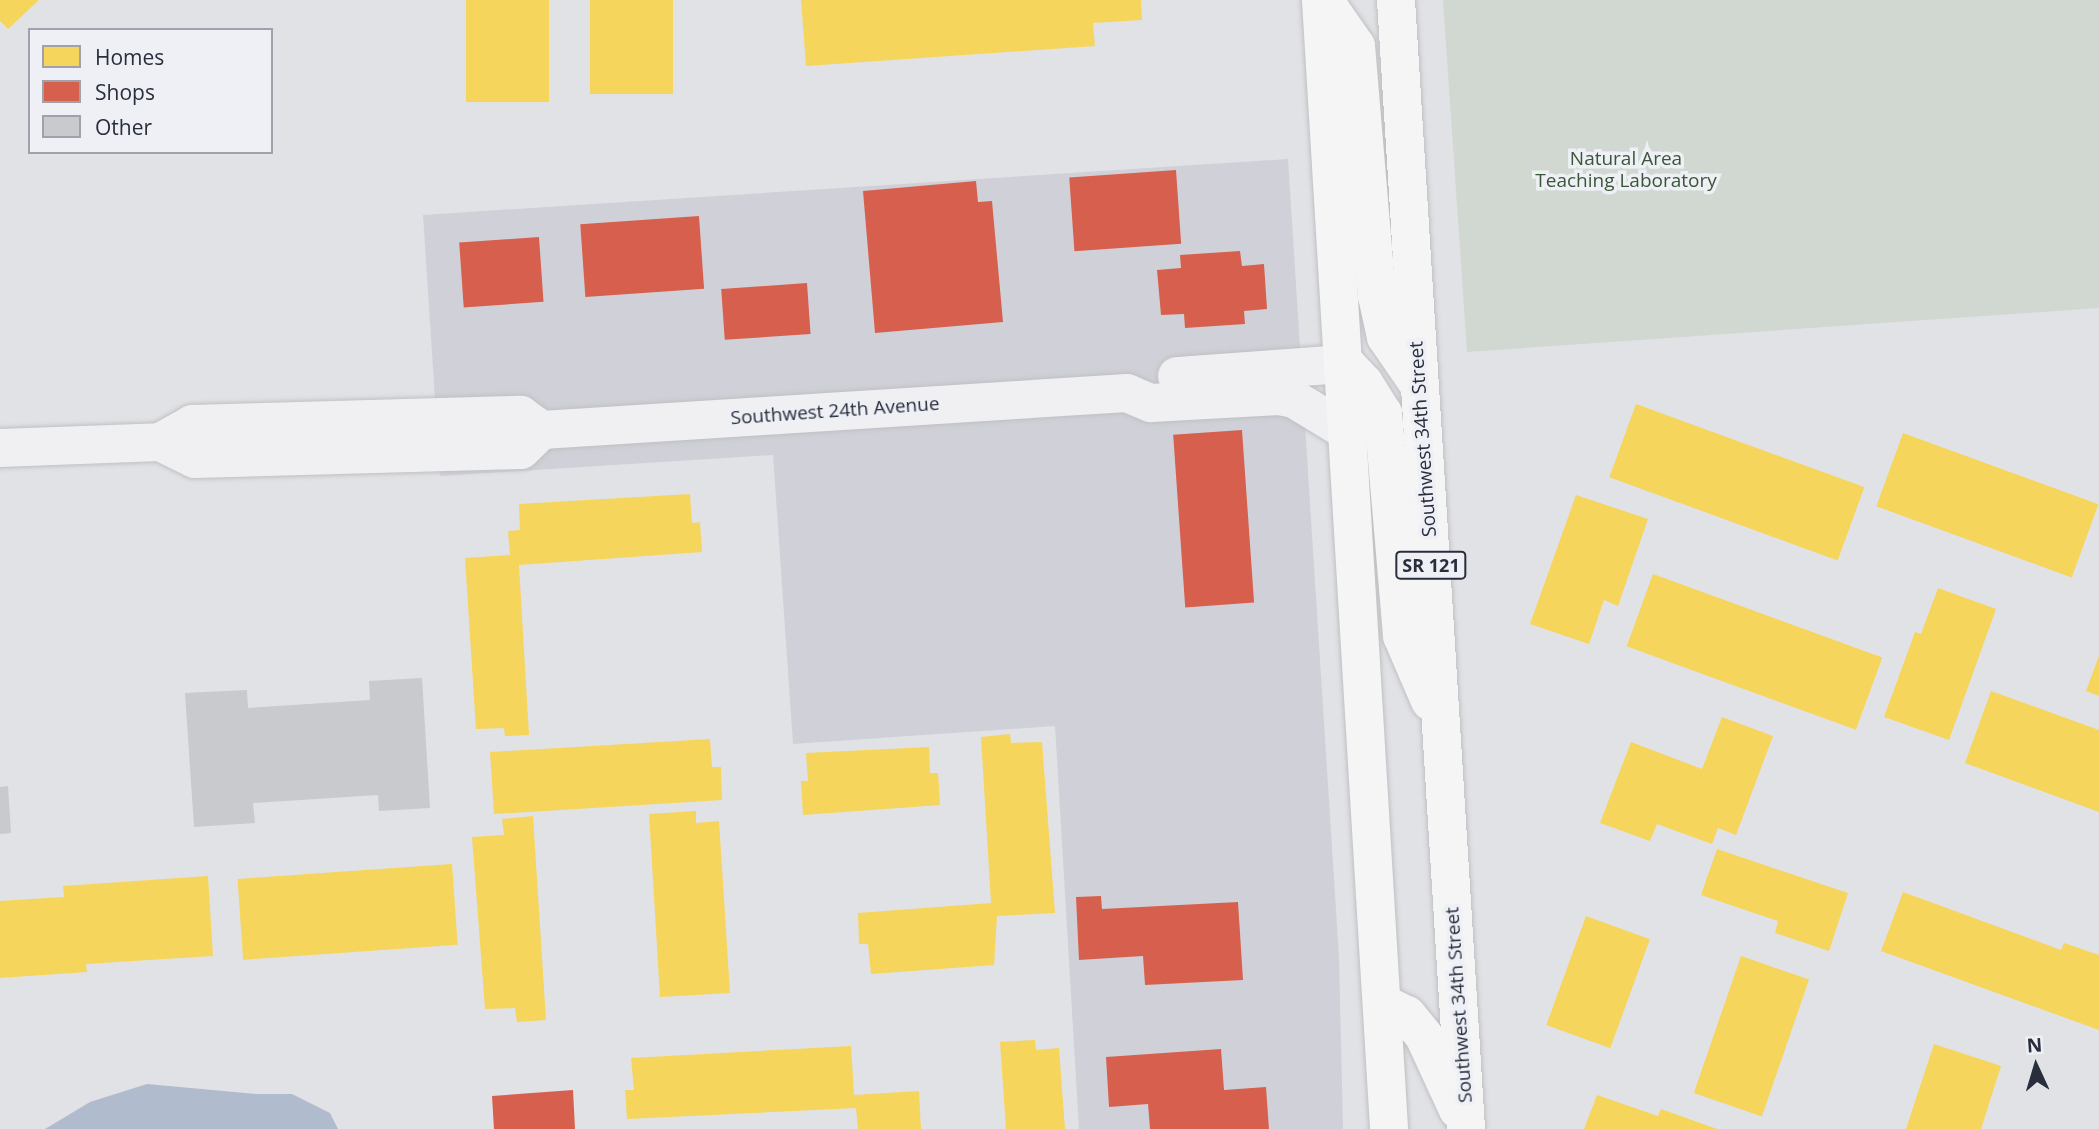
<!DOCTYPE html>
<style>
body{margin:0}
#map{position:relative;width:2099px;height:1129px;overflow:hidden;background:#e1e2e5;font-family:"Open Sans",sans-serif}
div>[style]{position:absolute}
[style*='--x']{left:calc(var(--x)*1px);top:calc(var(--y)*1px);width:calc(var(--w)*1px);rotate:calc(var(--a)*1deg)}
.built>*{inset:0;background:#d0d1d8}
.green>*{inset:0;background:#d0d8d1}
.water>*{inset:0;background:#b1bbce}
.homes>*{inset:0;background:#f6d55c;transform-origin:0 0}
.shops>*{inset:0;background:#d6604d;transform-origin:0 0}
.building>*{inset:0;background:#c9cacd}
.roads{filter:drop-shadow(0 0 2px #bfc0c3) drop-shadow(0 0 2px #bfc0c3)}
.tertiary>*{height:38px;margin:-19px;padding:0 19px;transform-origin:19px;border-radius:19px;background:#f0f0f3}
.primary>*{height:38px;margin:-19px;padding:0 19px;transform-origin:19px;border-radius:19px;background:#f5f5f6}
span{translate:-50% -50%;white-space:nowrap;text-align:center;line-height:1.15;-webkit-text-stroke:7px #eef0f5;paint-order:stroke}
.shield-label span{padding:2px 5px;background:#eef0f5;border:2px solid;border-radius:5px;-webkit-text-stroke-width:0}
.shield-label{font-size:18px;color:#292e3d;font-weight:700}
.park-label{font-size:19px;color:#395738}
.street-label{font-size:19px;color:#292e3d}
.legend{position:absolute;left:28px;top:28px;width:245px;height:126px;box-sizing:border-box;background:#eef0f5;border:2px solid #9fa2ab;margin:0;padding:9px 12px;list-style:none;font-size:21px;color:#292e3d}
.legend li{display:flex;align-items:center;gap:14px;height:35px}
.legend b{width:35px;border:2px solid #9fa2ab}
.north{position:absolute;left:2001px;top:1031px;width:70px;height:70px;-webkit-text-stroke:5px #eef0f5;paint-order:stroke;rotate:356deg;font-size:19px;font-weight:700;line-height:28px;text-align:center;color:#292e3d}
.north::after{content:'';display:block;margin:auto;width:24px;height:32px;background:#292e3d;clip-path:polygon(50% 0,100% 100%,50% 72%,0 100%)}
</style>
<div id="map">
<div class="built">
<div style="clip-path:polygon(1288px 159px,1339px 957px,1343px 1129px,1079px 1129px,1055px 726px,793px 744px,773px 455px,440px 476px,423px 215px)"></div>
</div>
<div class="green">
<div style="clip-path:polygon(1443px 0,2099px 0,2099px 308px,1467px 352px)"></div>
</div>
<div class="water">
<div style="clip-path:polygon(147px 1084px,256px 1094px,292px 1094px,330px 1113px,338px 1129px,45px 1129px,90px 1102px)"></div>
</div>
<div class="homes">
<div style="clip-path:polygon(0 0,39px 0,8px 29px,0 21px)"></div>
<div style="left:466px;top:0;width:83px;height:102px"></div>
<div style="left:590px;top:0;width:83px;height:94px"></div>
<div style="clip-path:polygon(801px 0,1141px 0,1142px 20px,1093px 23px,1095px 46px,806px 66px)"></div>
<div style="left:1636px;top:404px;width:243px;height:78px;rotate:20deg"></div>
<div style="left:1903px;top:433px;width:208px;height:78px;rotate:20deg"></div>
<div style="clip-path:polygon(690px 494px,692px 523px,700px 522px,702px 552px,519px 565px,529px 735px,505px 736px,504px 728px,476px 729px,465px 558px,510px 555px,508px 531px,520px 530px,519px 504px)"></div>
<div style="clip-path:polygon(1576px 495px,1648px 519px,1618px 606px,1604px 600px,1589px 644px,1530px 624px)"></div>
<div style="left:1653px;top:574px;width:244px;height:77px;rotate:20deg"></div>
<div style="clip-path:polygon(1938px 588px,1996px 609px,1949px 740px,1884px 717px,1915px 632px,1921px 634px)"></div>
<div style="clip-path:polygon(2099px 656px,2099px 696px,2086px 691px)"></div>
<div style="clip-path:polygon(1991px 691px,2099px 730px,2099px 812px,1965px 763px)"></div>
<div style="clip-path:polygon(1722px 717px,1773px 736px,1736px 835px,1718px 828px,1712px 844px,1657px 824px,1650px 841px,1600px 823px,1631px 742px,1702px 769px)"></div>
<div style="clip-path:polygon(1010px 734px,1011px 743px,1042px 742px,1055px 913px,997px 916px,994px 965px,871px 974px,868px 944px,859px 944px,858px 913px,991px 903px,981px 737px)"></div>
<div style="clip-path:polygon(710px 739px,712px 767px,721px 767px,722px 800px,494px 814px,490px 752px)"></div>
<div style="clip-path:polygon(929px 747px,930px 773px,938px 773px,940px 805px,803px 815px,801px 781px,808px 781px,806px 753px)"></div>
<div style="clip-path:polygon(696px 811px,696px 823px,719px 821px,730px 993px,660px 997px,649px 814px)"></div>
<div style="clip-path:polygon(533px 816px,546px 1020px,517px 1022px,515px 1008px,485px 1009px,472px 837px,504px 835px,502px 819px)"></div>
<div style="clip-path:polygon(1717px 849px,1848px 893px,1829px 951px,1775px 933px,1778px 921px,1701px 895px)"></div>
<div style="left:452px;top:864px;width:81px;height:215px;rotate:86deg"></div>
<div style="clip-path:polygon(208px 876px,213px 956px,86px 964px,87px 972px,0 978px,0 901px,64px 897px,63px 886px)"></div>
<div style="clip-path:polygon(1903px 892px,2061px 950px,2064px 943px,2099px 955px,2099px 1030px,1881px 951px)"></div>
<div style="left:1586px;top:916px;width:68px;height:116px;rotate:20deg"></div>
<div style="left:1741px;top:956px;width:72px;height:145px;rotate:19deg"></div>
<div style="clip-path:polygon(1035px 1040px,1036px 1050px,1059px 1048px,1065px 1129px,1006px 1129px,1000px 1042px)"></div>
<div style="clip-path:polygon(1934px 1044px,2001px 1066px,1981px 1129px,1906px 1129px)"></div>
<div style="clip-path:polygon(851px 1046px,854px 1095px,919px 1091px,921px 1129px,858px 1129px,856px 1108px,627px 1119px,625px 1090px,634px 1090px,631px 1058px)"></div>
<div style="clip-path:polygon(1597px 1095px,1658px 1116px,1661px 1109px,1717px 1129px,1584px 1129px)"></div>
</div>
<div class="shops">
<div style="left:1176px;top:170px;width:74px;height:107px;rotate:86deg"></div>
<div style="clip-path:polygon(976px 181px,978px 202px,992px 201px,1003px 322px,875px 333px,863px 191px)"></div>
<div style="left:699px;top:216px;width:73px;height:119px;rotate:86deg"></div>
<div style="left:539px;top:237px;width:65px;height:80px;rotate:86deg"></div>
<div style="clip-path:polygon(1240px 251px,1242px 266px,1264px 264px,1267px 309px,1244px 311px,1245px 324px,1185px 328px,1184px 314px,1161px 315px,1157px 270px,1181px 268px,1180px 255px)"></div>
<div style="left:807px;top:283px;width:51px;height:86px;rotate:86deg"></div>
<div style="left:1242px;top:430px;width:173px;height:69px;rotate:86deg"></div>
<div style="clip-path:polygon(1101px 896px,1102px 909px,1238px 902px,1243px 980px,1145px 985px,1143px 956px,1079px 960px,1076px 897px)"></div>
<div style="clip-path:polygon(1221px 1049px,1224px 1090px,1266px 1087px,1269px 1129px,1150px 1129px,1148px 1104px,1109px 1107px,1106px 1057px)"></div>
<div style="clip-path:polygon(573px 1090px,575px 1129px,494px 1129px,492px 1096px)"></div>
</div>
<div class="building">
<div style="clip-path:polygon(422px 678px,430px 808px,379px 811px,378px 795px,253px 803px,255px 823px,194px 827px,185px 693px,247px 690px,248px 708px,370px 700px,369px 681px)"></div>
<div style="clip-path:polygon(8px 786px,11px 833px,0 834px,0 787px)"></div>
</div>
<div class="roads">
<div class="tertiary">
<div style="--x:1177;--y:376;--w:169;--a:-4.1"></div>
<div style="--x:160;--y:442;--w:39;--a:26"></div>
<div style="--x:195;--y:459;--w:326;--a:-1.6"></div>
<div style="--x:521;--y:450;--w:29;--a:-44"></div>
<div style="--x:542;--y:430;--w:586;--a:-3.62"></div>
<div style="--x:1127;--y:393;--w:26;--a:23"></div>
<div style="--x:1151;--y:403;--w:128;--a:-3.1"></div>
<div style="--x:1279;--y:396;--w:15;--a:11"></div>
<div style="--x:1294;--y:399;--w:66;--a:31.3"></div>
<div style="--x:0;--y:448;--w:160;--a:-2.1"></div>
<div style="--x:160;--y:442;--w:37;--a:-29"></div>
<div style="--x:192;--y:424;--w:329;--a:-1.6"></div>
<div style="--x:521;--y:415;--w:26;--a:36"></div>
</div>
<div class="primary">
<div style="--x:1321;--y:0;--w:1131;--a:86.55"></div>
<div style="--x:1324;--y:0;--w:56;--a:55.2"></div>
<div style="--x:1356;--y:46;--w:251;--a:85.2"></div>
<div style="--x:1377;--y:296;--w:42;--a:77.6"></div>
<div style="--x:1386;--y:337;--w:58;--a:55.5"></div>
<div style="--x:1396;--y:0;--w:1131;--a:86.45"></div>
<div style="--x:1346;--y:364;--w:26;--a:47"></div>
<div style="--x:1364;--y:383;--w:36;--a:58"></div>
<div style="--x:1383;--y:413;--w:224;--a:85.1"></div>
<div style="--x:1402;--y:636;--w:71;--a:66.7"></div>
<div style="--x:1384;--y:1004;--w:25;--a:26"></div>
<div style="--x:1407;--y:1015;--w:27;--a:51"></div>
<div style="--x:1424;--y:1036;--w:81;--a:65.3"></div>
</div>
</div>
<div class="shield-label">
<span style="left:1431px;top:565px">SR 121</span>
</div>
<div class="park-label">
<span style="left:1626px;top:170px">Natural Area<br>Teaching Laboratory</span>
</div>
<div class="street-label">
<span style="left:835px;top:411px;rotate:-4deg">Southwest 24th Avenue</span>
<span style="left:1423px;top:439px;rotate:-94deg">Southwest 34th Street</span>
<span style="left:1459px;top:1005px;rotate:-94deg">Southwest 34th Street</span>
</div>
<ul class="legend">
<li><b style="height:19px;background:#f6d55c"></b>Homes</li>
<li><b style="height:19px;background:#d6604d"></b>Shops</li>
<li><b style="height:19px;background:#c9cacd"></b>Other</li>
</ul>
<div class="north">N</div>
</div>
